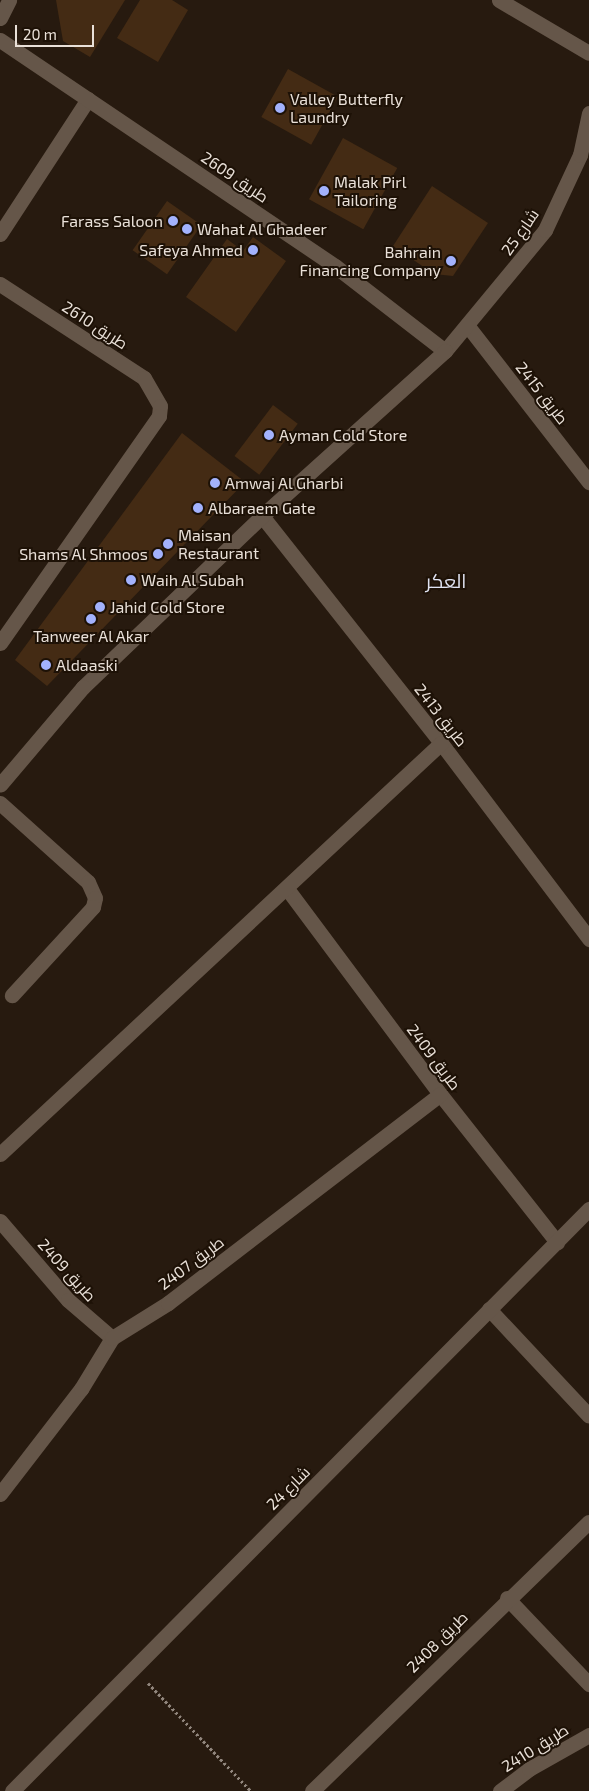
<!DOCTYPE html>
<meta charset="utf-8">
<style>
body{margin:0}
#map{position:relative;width:589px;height:1791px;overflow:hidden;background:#271a0f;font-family:"Exo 2",Cairo,sans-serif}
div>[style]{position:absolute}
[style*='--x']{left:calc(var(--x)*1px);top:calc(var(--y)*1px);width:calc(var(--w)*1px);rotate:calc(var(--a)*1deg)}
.building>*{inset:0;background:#442b14;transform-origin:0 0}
.path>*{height:3px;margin-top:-1.5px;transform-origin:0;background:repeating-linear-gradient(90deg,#91867d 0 2.5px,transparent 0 5px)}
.minor>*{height:15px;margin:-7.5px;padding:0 7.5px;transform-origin:7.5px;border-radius:7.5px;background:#655649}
.tertiary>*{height:15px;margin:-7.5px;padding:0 7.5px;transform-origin:7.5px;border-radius:7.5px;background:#655649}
.dots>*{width:14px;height:14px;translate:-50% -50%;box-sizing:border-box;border:2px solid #1d1106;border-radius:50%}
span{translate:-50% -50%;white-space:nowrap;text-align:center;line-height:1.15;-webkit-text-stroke:4px #1d1106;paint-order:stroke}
.poi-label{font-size:16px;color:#e9e0d8}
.left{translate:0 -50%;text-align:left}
.right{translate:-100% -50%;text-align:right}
.street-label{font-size:16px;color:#e9e0d8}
.quarter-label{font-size:19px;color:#e0e3f2}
.scale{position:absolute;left:15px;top:25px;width:79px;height:22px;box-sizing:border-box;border:2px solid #e9e0d8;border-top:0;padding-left:6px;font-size:15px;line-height:18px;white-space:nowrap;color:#e9e0d8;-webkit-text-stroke:4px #1d1106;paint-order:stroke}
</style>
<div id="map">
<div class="building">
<div style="clip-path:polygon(56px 0,125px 0,90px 57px,63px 41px)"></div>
<div style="clip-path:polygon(140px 0,172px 0,188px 10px,158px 62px,117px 38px)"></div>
<div style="left:288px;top:69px;width:57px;height:55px;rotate:29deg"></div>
<div style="left:343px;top:138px;width:62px;height:70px;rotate:29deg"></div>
<div style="clip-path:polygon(432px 186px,488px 223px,453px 276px,434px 274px,393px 246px)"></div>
<div style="left:167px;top:201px;width:42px;height:60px;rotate:35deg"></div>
<div style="clip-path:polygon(253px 237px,286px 261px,236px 332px,186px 297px,227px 239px,243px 251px)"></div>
<div style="left:273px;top:405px;width:31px;height:64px;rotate:37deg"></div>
<div style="clip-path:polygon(182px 433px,245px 482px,47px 686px,15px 660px)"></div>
</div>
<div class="path">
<div style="--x:148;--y:1683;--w:149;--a:46.4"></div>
</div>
<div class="minor">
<div style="--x:499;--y:0;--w:104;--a:30.5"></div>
<div style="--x:0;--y:18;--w:20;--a:-63"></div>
<div style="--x:0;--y:234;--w:161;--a:-56.9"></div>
<div style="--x:0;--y:284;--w:172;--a:33.1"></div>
<div style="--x:144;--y:378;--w:32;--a:60"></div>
<div style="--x:160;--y:406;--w:10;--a:96"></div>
<div style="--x:159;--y:416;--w:277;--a:125"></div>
<div style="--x:467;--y:325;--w:199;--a:52.2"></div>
<div style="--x:445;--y:351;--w:157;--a:-50.4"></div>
<div style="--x:545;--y:230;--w:83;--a:-65"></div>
<div style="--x:580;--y:155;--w:43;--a:-77.9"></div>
<div style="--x:262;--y:516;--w:289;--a:51.7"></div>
<div style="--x:441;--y:743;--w:246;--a:52.9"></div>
<div style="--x:0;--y:803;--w:118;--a:41.9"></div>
<div style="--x:88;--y:882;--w:17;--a:66"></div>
<div style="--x:95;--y:898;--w:9;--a:103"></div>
<div style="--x:93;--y:907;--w:120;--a:132.6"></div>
<div style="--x:288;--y:890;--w:254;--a:53.3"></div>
<div style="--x:440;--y:1094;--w:189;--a:51.7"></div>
<div style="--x:0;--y:1154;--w:603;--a:-42.98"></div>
<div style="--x:0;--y:1221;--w:104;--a:49.3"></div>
<div style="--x:68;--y:1300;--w:58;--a:40.8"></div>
<div style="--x:489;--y:1309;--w:146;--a:46.9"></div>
<div style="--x:0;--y:1494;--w:133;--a:-52.4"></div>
<div style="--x:81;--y:1389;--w:60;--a:-58.7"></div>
<div style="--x:112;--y:1338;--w:66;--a:-32"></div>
<div style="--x:168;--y:1303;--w:343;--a:-37.5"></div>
<div style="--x:507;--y:1598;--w:119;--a:46.4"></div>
<div style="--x:12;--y:1791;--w:820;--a:-45.25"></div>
<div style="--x:312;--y:1791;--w:386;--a:-44.2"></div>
<div style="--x:500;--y:1791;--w:36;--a:-37"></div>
<div style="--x:529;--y:1769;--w:69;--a:-29.5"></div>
</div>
<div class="tertiary">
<div style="--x:0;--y:40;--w:404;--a:34"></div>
<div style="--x:335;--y:266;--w:139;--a:37.7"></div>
<div style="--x:445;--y:351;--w:246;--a:138"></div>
<div style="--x:262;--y:516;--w:248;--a:136.3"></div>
<div style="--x:83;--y:687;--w:128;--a:130.3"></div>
</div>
<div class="dots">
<div style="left:280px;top:108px;background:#a3b2fd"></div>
<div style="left:324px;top:191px;background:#a3b2fd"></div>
<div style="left:173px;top:221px;background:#a3b2fd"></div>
<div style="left:187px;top:229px;background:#a3b2fd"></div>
<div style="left:253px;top:250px;background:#a3b2fd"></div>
<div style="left:451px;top:261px;background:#a3b2fd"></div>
<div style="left:269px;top:435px;background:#a3b2fd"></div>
<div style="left:215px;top:483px;background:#a3b2fd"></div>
<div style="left:198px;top:508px;background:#a3b2fd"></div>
<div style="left:168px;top:544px;background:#a3b2fd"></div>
<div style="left:158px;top:554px;background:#a3b2fd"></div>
<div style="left:131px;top:580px;background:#a3b2fd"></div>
<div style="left:100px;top:607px;background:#a3b2fd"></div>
<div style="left:91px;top:619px;background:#a3b2fd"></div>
<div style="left:46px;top:665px;background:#a3b2fd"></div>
</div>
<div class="poi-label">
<span class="left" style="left:290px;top:108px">Valley Butterfly<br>Laundry</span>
<span class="left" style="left:334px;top:191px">Malak Pirl<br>Tailoring</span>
<span class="right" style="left:163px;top:221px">Farass Saloon</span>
<span class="left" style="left:197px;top:229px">Wahat Al Ghadeer</span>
<span class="right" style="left:243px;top:250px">Safeya Ahmed</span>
<span class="right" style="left:441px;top:261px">Bahrain<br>Financing Company</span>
<span class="left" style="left:279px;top:435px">Ayman Cold Store</span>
<span class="left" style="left:225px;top:483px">Amwaj Al Gharbi</span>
<span class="left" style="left:208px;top:508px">Albaraem Gate</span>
<span class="left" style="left:178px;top:544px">Maisan<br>Restaurant</span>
<span class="right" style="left:148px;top:554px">Shams Al Shmoos</span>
<span class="left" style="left:141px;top:580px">Waih Al Subah</span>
<span class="left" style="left:110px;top:607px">Jahid Cold Store</span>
<span style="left:91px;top:636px">Tanweer Al Akar</span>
<span class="left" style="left:56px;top:665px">Aldaaski</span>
</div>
<div class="street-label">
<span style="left:235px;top:177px;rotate:34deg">طريق 2609</span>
<span style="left:520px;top:232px;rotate:-55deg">شارع 25</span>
<span style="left:95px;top:325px;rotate:33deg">طريق 2610</span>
<span style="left:542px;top:393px;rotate:52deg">طريق 2415</span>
<span style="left:441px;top:715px;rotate:52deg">طريق 2413</span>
<span style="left:434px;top:1057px;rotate:53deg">طريق 2409</span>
<span style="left:191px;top:1263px;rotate:-37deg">طريق 2407</span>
<span style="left:67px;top:1270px;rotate:48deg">طريق 2409</span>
<span style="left:288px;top:1488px;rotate:-45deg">شارع 24</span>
<span style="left:437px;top:1642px;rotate:-45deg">طريق 2408</span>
<span style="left:535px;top:1748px;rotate:-32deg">طريق 2410</span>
</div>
<div class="quarter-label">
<span style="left:446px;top:581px">العكر</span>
</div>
<div class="scale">20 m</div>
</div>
